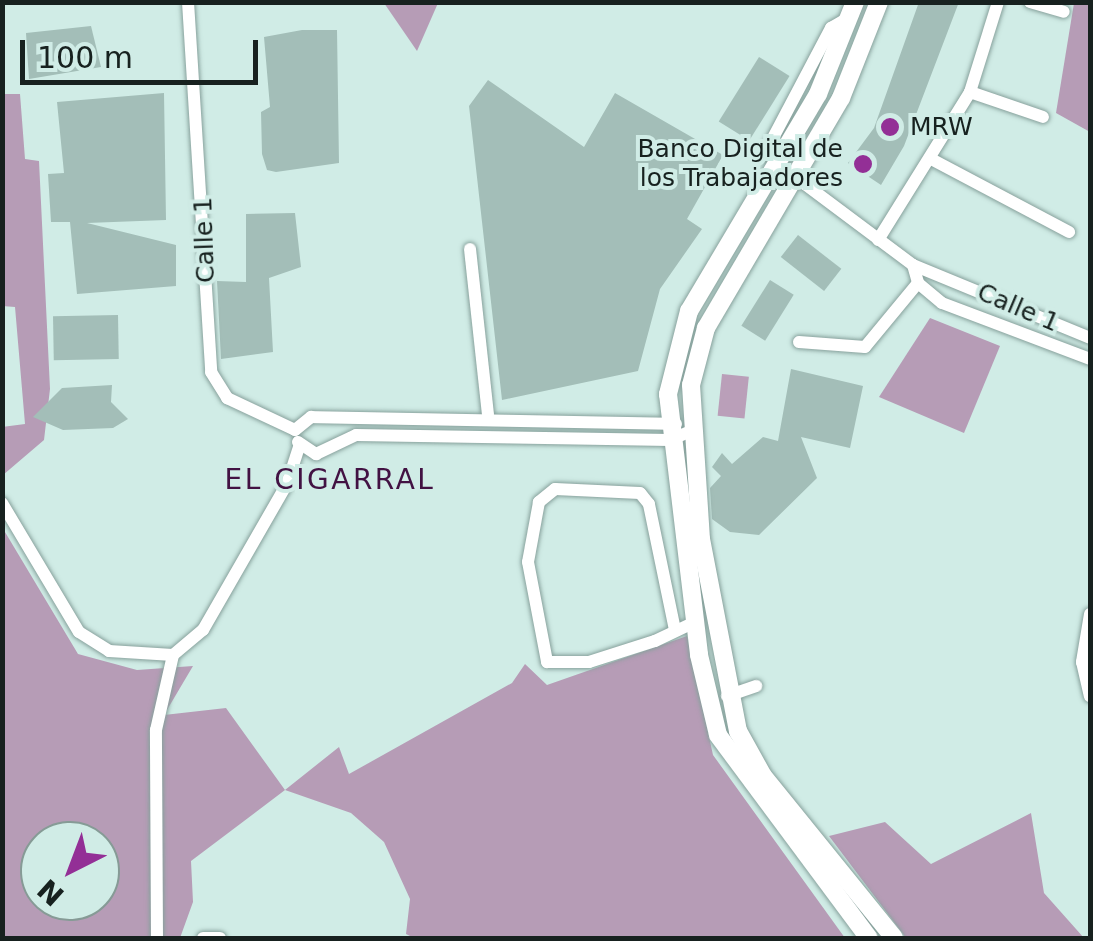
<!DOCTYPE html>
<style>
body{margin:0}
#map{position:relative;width:1093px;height:941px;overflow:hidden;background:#d0ece6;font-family:"DejaVu Sans",sans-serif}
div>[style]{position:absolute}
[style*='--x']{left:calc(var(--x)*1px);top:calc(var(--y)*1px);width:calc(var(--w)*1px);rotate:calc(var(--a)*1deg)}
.forest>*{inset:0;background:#b69cb6}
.water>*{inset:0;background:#ba9fb9;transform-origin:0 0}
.building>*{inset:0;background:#a3beb8;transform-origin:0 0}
.roads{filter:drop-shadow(0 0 2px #87a19c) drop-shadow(0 0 2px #87a19c)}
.minor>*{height:12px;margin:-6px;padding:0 6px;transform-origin:6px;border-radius:6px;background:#fff}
.secondary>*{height:18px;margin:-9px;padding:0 9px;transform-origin:9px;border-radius:9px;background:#fff}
.dots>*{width:28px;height:28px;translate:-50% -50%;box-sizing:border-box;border:5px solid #d0ece6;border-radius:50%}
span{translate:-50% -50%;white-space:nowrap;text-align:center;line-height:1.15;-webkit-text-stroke:8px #d0ece6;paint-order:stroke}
.poi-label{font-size:25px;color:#17211f}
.left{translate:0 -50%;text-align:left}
.right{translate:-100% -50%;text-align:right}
.street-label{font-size:25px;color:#17211f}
.neighbourhood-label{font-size:28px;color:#421243;letter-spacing:2.5px}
.frame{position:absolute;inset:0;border:5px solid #17211f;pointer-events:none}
.north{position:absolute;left:20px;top:821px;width:100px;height:100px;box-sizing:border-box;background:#d0ece6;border:2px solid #869b96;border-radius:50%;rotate:222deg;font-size:28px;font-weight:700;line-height:40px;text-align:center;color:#17211f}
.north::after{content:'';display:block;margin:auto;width:35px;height:45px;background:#932f96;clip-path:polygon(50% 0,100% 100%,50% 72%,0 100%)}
.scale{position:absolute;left:20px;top:40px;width:238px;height:45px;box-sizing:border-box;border:5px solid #17211f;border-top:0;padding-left:12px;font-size:30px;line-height:35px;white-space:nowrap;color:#17211f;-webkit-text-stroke:8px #d0ece6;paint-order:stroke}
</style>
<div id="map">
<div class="forest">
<div style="clip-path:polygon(384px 3px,438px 3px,417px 51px)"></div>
<div style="clip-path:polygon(1074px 3px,1090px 3px,1090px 132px,1056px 113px)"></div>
<div style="clip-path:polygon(3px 94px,20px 94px,25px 159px,39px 161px,50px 389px,44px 440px,3px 475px,2px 427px,25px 424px,15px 307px,2px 306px)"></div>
<div style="clip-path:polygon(930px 318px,1000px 346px,964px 433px,879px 397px)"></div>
<div style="clip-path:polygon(evenodd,2px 527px,78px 654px,137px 670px,193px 666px,164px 715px,226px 708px,285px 790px,339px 747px,349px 774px,512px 683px,525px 664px,547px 685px,687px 636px,713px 755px,845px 938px,414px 938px,406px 934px,410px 899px,384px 842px,351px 813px,285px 790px,191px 861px,193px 902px,180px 938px,3px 938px,2px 527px,40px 841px,100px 841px,100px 901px,40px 901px,40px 841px)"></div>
<div style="clip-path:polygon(1031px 813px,1044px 893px,1084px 938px,906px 938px,829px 836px,885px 822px,931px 864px)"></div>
</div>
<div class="water">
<div style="left:722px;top:374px;width:27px;height:42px;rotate:6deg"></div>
</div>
<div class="building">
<div style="clip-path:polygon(919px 2px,959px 2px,904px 146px,881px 185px,848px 163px,874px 128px)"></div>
<div style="clip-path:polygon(91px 26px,101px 67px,29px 79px,26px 33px)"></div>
<div style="clip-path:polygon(302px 30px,337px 30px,339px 163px,276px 172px,267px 170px,262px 154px,261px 112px,270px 107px,264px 37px)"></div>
<div style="left:759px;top:57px;width:36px;height:76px;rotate:32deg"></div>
<div style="clip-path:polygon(488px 80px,584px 147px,615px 93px,723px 155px,687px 219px,702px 229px,660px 289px,638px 371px,502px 400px,469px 106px)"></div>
<div style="clip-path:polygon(164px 93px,166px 220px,87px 223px,176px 245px,176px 286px,77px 294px,70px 222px,51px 222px,48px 174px,64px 173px,57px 102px)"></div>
<div style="clip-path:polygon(295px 213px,301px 267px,269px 278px,273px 352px,221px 359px,217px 281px,246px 282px,246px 214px)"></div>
<div style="left:798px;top:235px;width:55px;height:28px;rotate:38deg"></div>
<div style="left:770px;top:280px;width:28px;height:54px;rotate:32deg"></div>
<div style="left:118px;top:315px;width:44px;height:65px;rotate:89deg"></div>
<div style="clip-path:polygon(791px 369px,863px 386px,850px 448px,801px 437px,817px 478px,759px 535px,730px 532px,712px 519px,710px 488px,721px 476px,712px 467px,722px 453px,732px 464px,763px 437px,778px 441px)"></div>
<div style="clip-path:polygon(112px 385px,111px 402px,128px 419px,113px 428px,63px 430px,33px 417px,62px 388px)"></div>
</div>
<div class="roads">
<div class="minor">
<div style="--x:188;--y:2;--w:371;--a:86.4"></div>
<div style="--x:211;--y:372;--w:31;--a:58"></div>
<div style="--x:227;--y:398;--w:75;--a:25.2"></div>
<div style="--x:1030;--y:2;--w:35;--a:16"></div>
<div style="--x:970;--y:92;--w:77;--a:18.9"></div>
<div style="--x:764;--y:155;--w:144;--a:-62.2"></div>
<div style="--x:831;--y:28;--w:22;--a:-30"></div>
<div style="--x:933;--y:160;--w:154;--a:27.9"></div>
<div style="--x:778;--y:164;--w:169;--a:36.8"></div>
<div style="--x:913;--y:265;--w:191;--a:22.4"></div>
<div style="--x:878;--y:240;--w:174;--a:-58.1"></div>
<div style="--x:970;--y:92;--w:94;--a:-72.7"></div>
<div style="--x:470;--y:249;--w:167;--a:83.8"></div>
<div style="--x:913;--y:265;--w:19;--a:74"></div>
<div style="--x:918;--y:283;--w:31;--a:40"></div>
<div style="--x:942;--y:303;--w:158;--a:20.7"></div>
<div style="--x:799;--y:342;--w:66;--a:4.3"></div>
<div style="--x:865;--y:347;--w:83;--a:-50.4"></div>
<div style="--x:295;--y:430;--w:21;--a:-39"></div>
<div style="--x:311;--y:417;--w:365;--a:1.1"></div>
<div style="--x:298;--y:442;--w:22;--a:34"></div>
<div style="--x:316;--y:454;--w:44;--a:-25.4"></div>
<div style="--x:356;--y:435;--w:314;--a:0.9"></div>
<div style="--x:670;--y:440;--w:26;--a:-23"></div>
<div style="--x:2;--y:503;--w:150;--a:59.2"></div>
<div style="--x:79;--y:632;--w:36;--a:32"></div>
<div style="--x:109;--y:651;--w:64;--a:3.6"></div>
<div style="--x:173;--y:655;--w:39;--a:-40"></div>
<div style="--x:203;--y:630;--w:168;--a:-60.1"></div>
<div style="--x:287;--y:484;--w:39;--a:-72"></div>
<div style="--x:1090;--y:614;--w:49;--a:99.5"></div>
<div style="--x:1082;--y:662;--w:35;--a:77"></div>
<div style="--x:675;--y:630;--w:129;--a:-101.7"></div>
<div style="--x:649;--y:504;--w:14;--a:-129"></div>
<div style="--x:640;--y:493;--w:85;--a:-177.3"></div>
<div style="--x:555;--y:489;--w:21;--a:141"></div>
<div style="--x:539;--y:502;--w:61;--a:100.4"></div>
<div style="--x:528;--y:562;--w:102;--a:79.2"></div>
<div style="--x:547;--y:662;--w:42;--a:0"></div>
<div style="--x:589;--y:662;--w:69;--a:-17.7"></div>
<div style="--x:655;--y:641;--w:44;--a:-25.4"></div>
<div style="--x:727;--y:696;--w:31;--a:-19"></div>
<div style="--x:157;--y:938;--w:208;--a:-90.3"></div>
<div style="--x:156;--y:730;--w:77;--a:-77.2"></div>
<div style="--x:203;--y:938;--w:17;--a:0"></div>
</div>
<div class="secondary">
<div style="--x:855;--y:2;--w:99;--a:111.9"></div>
<div style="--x:818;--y:94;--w:252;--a:120.7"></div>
<div style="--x:689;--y:311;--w:86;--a:104.2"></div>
<div style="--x:668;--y:394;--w:263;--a:83.2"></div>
<div style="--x:699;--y:655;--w:82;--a:76.6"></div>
<div style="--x:718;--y:735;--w:253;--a:53.4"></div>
<div style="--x:879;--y:2;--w:103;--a:111.6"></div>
<div style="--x:841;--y:98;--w:267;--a:120.4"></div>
<div style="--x:706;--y:328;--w:59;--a:104.7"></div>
<div style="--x:691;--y:385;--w:154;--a:86.3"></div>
<div style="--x:701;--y:539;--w:196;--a:79.1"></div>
<div style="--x:738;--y:731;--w:51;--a:60.9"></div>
<div style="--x:763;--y:776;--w:208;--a:51"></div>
</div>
</div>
<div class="dots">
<div style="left:890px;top:127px;background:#932f96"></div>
<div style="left:863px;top:164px;background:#932f96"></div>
</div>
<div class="poi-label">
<span class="left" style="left:910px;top:127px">MRW</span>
<span class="right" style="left:843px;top:164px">Banco Digital de<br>los Trabajadores</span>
</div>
<div class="street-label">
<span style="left:205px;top:240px;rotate:-92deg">Calle 1</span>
<span style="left:1018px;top:308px;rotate:23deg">Calle 1</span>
</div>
<div class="neighbourhood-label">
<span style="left:330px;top:480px">EL CIGARRAL</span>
</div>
<div class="frame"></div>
<div class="north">N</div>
<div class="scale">100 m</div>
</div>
